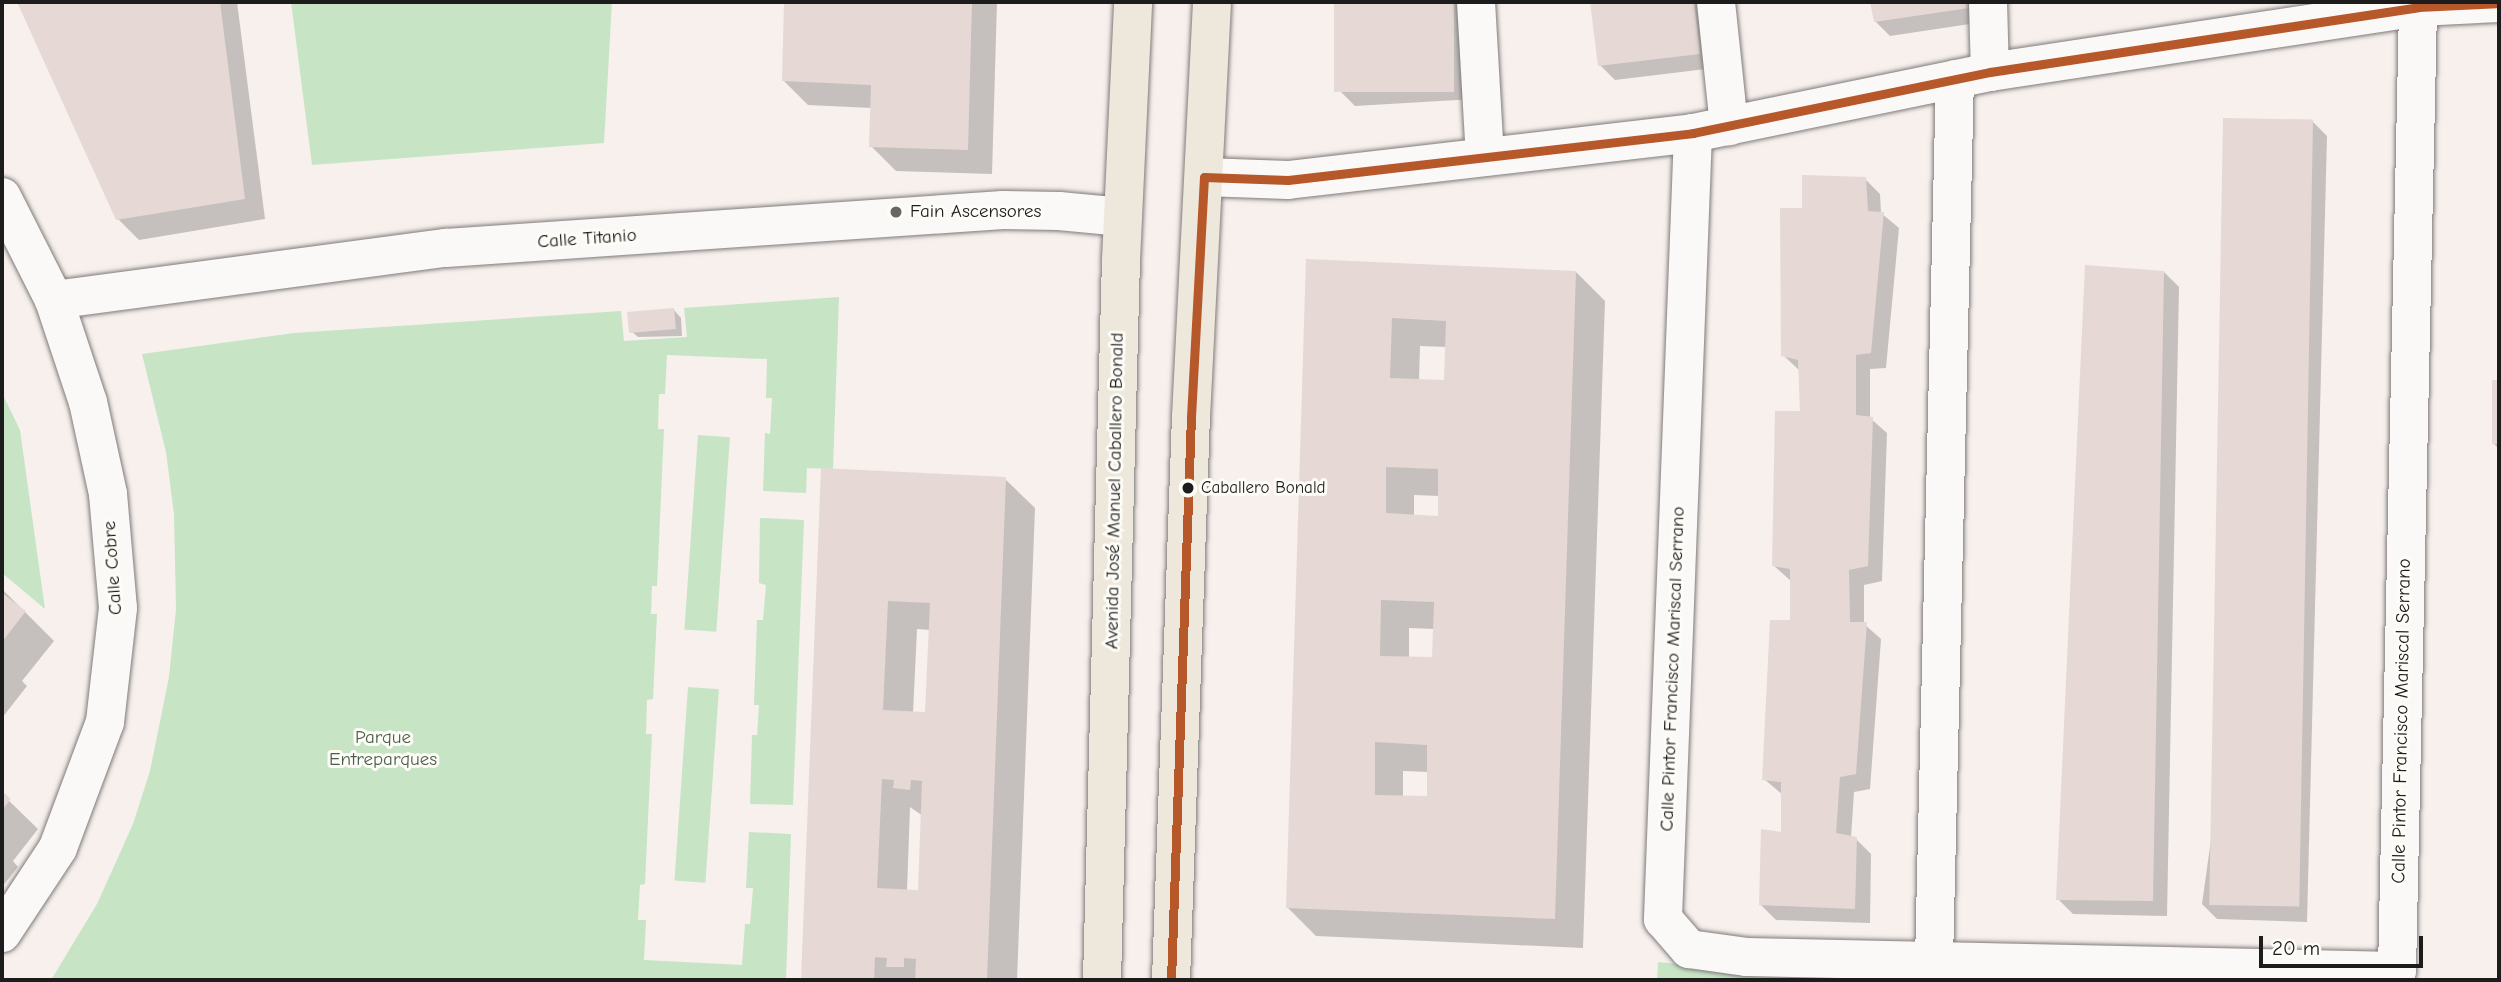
<!DOCTYPE html>
<meta charset="utf-8">
<style>
body{margin:0}
#map{position:relative;width:2501px;height:982px;overflow:hidden;background:#f7f0ed;font-family:"Comic Neue",sans-serif}
div>[style]{position:absolute}
[style*='--x']{left:calc(var(--x)*1px);top:calc(var(--y)*1px);width:calc(var(--w)*1px);rotate:calc(var(--a)*1deg)}
.green>*{inset:0;background:#c7e5c4;transform-origin:0 0}
.shadow>*{inset:0;background:#0003}
.building>*{inset:0;background:#e6d8d5;transform-origin:0 0}
.roads{filter:drop-shadow(0 0 2px #7f7b7a) drop-shadow(0 0 2px #7f7b7a)}
.minor>*{height:38px;margin:-19px;padding:0 19px;transform-origin:19px;border-radius:19px;background:#faf9f7}
.tertiary>*{height:38px;margin:-19px;padding:0 19px;transform-origin:19px;border-radius:19px;background:#faf9f7}
.primary>*{height:38px;margin:-19px;padding:0 19px;transform-origin:19px;border-radius:19px;background:#ede8db}
.bus-1>*{height:9px;margin:-4.5px;padding:0 4.5px;transform-origin:4.5px;border-radius:4.5px;background:#b6582a}
.dots>*{width:19px;height:19px;translate:-50% -50%;box-sizing:border-box;border:4px solid #fdfcf7;border-radius:50%}
span{translate:-50% -50%;white-space:nowrap;text-align:center;line-height:1.15;-webkit-text-stroke:6px #fdfcf7;paint-order:stroke}
.bus-label{font-size:17px;color:#1c1c1c}
.left{translate:0 -50%;text-align:left}
.poi-label{font-size:19px;color:#1c1c1c}
.street-label{font-size:19px;color:#1c1c1c}
.park-label{font-size:19px;color:#4a5f4b}
.frame{position:absolute;inset:0;border:4px solid #1c1c1c;pointer-events:none}
.scale{position:absolute;left:2259px;top:936px;width:164px;height:32px;box-sizing:border-box;border:4px solid #1c1c1c;border-top:0;padding-left:9px;font-size:21px;line-height:24px;white-space:nowrap;color:#1c1c1c;-webkit-text-stroke:5px #fdfcf7;paint-order:stroke}
</style>
<div id="map">
<div class="green">
<div style="clip-path:polygon(291px 2px,612px 2px,604px 143px,312px 165px)"></div>
<div style="clip-path:polygon(839px 297px,833px 469px,807px 468px,806px 493px,763px 491px,765px 433px,770px 434px,772px 398px,766px 398px,767px 359px,667px 355px,665px 394px,659px 394px,658px 429px,664px 429px,657px 586px,652px 586px,651px 614px,657px 614px,653px 699px,647px 700px,646px 734px,652px 734px,645px 884px,640px 885px,638px 920px,646px 920px,644px 960px,742px 965px,745px 924px,750px 924px,753px 888px,746px 888px,749px 832px,791px 834px,786px 980px,51px 980px,97px 904px,133px 824px,150px 771px,169px 677px,176px 609px,174px 514px,166px 452px,142px 354px,294px 333px,621px 311px,624px 341px,687px 337px,684px 308px)"></div>
<div style="clip-path:polygon(2px 393px,20px 430px,45px 609px,2px 573px)"></div>
<div style="left:698px;top:435px;width:32px;height:195px;rotate:4deg"></div>
<div style="clip-path:polygon(760px 518px,804px 520px,793px 805px,750px 804px,752px 735px,757px 735px,759px 705px,754px 705px,757px 620px,763px 620px,766px 585px,759px 583px)"></div>
<div style="left:688px;top:687px;width:31px;height:194px;rotate:4deg"></div>
<div style="clip-path:polygon(1658px 962px,1821px 978px,1821px 980px,1657px 980px)"></div>
</div>
<div class="shadow">
<div style="clip-path:polygon(19px 2px,237px 2px,265px 219px,139px 240px,118px 219px)"></div>
<div style="clip-path:polygon(786px 2px,997px 2px,992px 174px,896px 171px,871px 146px,872px 108px,808px 105px,784px 81px)"></div>
<div style="clip-path:polygon(1337px 2px,1467px 2px,1474px 99px,1355px 106px,1340px 91px)"></div>
<div style="clip-path:polygon(1591px 2px,1706px 2px,1714px 68px,1615px 80px,1600px 65px)"></div>
<div style="clip-path:polygon(1872px 2px,1979px 2px,1983px 22px,1890px 36px,1875px 21px)"></div>
<div style="clip-path:polygon(2312px 121px,2327px 136px,2307px 922px,2217px 919px,2202px 904px)"></div>
<div style="clip-path:polygon(1865px 179px,1880px 194px,1881px 213px,1899px 228px,1886px 368px,1870px 369px,1870px 418px,1887px 433px,1882px 581px,1864px 585px,1864px 624px,1881px 639px,1870px 789px,1854px 792px,1851px 838px,1856px 839px,1871px 854px,1870px 923px,1776px 920px,1761px 905px,1783px 834px,1783px 795px,1764px 779px,1792px 622px,1791px 581px,1773px 565px,1802px 413px,1800px 371px,1783px 355px,1804px 209px)"></div>
<div style="clip-path:polygon(evenodd,1308px 260px,1576px 272px,1605px 301px,1583px 948px,1316px 936px,1287px 907px,1308px 260px,1420px 346px,1447px 347px,1446px 382px,1419px 381px,1420px 346px,1308px 260px,1414px 495px,1440px 496px,1440px 517px,1414px 516px,1414px 495px,1308px 260px,1409px 628px,1435px 629px,1434px 659px,1409px 658px,1409px 628px,1308px 260px,1403px 771px,1429px 772px,1429px 798px,1403px 797px,1403px 771px)"></div>
<div style="clip-path:polygon(2164px 272px,2179px 287px,2167px 916px,2073px 914px,2058px 899px)"></div>
<div style="clip-path:polygon(674px 310px,681px 318px,682px 336px,638px 337px,630px 330px)"></div>
<div style="clip-path:polygon(2494px 382px,2499px 382px,2499px 449px,2493px 443px)"></div>
<div style="clip-path:polygon(evenodd,822px 470px,1005px 479px,1035px 508px,1017px 980px,803px 980px,822px 470px,917px 629px,930px 630px,927px 714px,913px 713px,917px 629px,822px 470px,910px 807px,923px 816px,920px 892px,907px 891px,910px 807px)"></div>
<div style="clip-path:polygon(2px 589px,54px 641px,22px 681px,27px 686px,2px 718px)"></div>
<div style="clip-path:polygon(2px 794px,38px 829px,13px 861px,18px 867px,2px 887px)"></div>
</div>
<div class="building">
<div style="clip-path:polygon(17px 2px,220px 2px,245px 199px,116px 220px)"></div>
<div style="clip-path:polygon(784px 2px,972px 2px,968px 150px,869px 147px,871px 85px,782px 81px)"></div>
<div style="left:1334px;top:2px;width:120px;height:90px"></div>
<div style="clip-path:polygon(1590px 2px,1694px 2px,1700px 54px,1598px 66px)"></div>
<div style="clip-path:polygon(1870px 2px,1968px 2px,1969px 8px,1874px 22px)"></div>
<div style="left:2223px;top:118px;width:90px;height:787px;rotate:1deg"></div>
<div style="clip-path:polygon(1802px 175px,1866px 177px,1868px 211px,1884px 212px,1871px 353px,1856px 355px,1856px 415px,1873px 417px,1868px 566px,1849px 570px,1850px 622px,1867px 622px,1856px 774px,1840px 777px,1836px 833px,1857px 837px,1855px 909px,1759px 905px,1761px 829px,1781px 832px,1781px 782px,1762px 780px,1770px 620px,1790px 620px,1790px 569px,1772px 566px,1775px 411px,1800px 411px,1798px 360px,1781px 356px,1780px 208px,1802px 208px)"></div>
<div style="clip-path:polygon(evenodd,1306px 259px,1576px 271px,1555px 919px,1286px 908px,1306px 259px,1392px 318px,1446px 321px,1444px 380px,1390px 378px,1392px 318px,1306px 259px,1386px 467px,1438px 469px,1438px 516px,1386px 513px,1386px 467px,1306px 259px,1381px 600px,1434px 602px,1432px 657px,1380px 656px,1381px 600px,1306px 259px,1375px 742px,1427px 745px,1427px 796px,1375px 795px,1375px 742px)"></div>
<div style="clip-path:polygon(2085px 265px,2164px 271px,2153px 901px,2056px 900px)"></div>
<div style="left:674px;top:308px;width:21px;height:47px;rotate:85deg"></div>
<div style="left:2492px;top:380px;width:7px;height:64px"></div>
<div style="clip-path:polygon(evenodd,821px 468px,1006px 477px,987px 980px,915px 980px,916px 959px,904px 958px,904px 967px,886px 967px,887px 958px,875px 957px,874px 980px,801px 980px,821px 468px,888px 601px,930px 603px,925px 712px,883px 710px,888px 601px,821px 468px,882px 779px,894px 780px,893px 788px,910px 790px,911px 780px,922px 781px,918px 890px,877px 888px,882px 779px)"></div>
<div style="clip-path:polygon(2px 593px,26px 611px,2px 642px)"></div>
<div style="clip-path:polygon(2px 791px,11px 799px,2px 810px)"></div>
</div>
<div class="roads">
<div class="minor">
<div style="--x:1476;--y:2;--w:155;--a:86.7"></div>
<div style="--x:1716;--y:2;--w:125;--a:84"></div>
<div style="--x:1988;--y:2;--w:70;--a:88.4"></div>
<div style="--x:1693;--y:133;--w:787;--a:92.19"></div>
<div style="--x:1663;--y:919;--w:40;--a:49"></div>
<div style="--x:1689;--y:949;--w:59;--a:7.9"></div>
<div style="--x:1747;--y:957;--w:650;--a:1.23"></div>
<div style="--x:2397;--y:971;--w:964;--a:-88.75"></div>
<div style="--x:2;--y:197;--w:115;--a:63.2"></div>
<div style="--x:54;--y:300;--w:108;--a:71.6"></div>
<div style="--x:88;--y:402;--w:94;--a:77.7"></div>
<div style="--x:108;--y:494;--w:114;--a:85"></div>
<div style="--x:118;--y:608;--w:115;--a:96.5"></div>
<div style="--x:105;--y:722;--w:134;--a:110.5"></div>
<div style="--x:58;--y:848;--w:102;--a:123.4"></div>
<div style="--x:54;--y:300;--w:395;--a:-7.6"></div>
<div style="--x:446;--y:248;--w:558;--a:-3.9"></div>
<div style="--x:1003;--y:210;--w:56;--a:1"></div>
<div style="--x:1059;--y:211;--w:64;--a:5.4"></div>
<div style="--x:1934;--y:961;--w:882;--a:-88.64"></div>
</div>
<div class="tertiary">
<div style="--x:1204;--y:177;--w:84;--a:2"></div>
<div style="--x:1288;--y:180;--w:408;--a:-6.6"></div>
<div style="--x:1693;--y:133;--w:303;--a:-11.6"></div>
<div style="--x:1990;--y:72;--w:433;--a:-8.6"></div>
<div style="--x:2418;--y:7;--w:81;--a:-2.8"></div>
</div>
<div class="primary">
<div style="--x:1102;--y:980;--w:720;--a:-88.49"></div>
<div style="--x:1121;--y:260;--w:258;--a:-87.3"></div>
<div style="--x:1171;--y:980;--w:563;--a:-87.97"></div>
<div style="--x:1191;--y:417;--w:416;--a:-87.1"></div>
</div>
</div>
<div class="bus-1">
<div style="--x:1171;--y:980;--w:563;--a:-87.97"></div>
<div style="--x:1191;--y:417;--w:240;--a:-86.9"></div>
<div style="--x:1204;--y:177;--w:84;--a:2"></div>
<div style="--x:1288;--y:180;--w:408;--a:-6.6"></div>
<div style="--x:1693;--y:133;--w:303;--a:-11.6"></div>
<div style="--x:1990;--y:72;--w:433;--a:-8.6"></div>
<div style="--x:2418;--y:7;--w:81;--a:-2.8"></div>
</div>
<div class="dots">
<div style="left:896px;top:212px;background:#696665"></div>
<div style="left:1188px;top:488px;background:#1c1c1c"></div>
</div>
<div class="bus-label">
<span class="left" style="left:1201px;top:488px">Caballero Bonald</span>
</div>
<div class="poi-label">
<span class="left" style="left:910px;top:212px">Fain Ascensores</span>
</div>
<div class="street-label">
<span style="left:587px;top:239px;rotate:-4deg">Calle Titanio</span>
<span style="left:1115px;top:491px;rotate:-89deg">Avenida José Manuel Caballero Bonald</span>
<span style="left:113px;top:568px;rotate:-94deg">Calle Cobre</span>
<span style="left:1673px;top:669px;rotate:-88deg">Calle Pintor Francisco Mariscal Serrano</span>
<span style="left:2402px;top:721px;rotate:-89deg">Calle Pintor Francisco Mariscal Serrano</span>
</div>
<div class="park-label">
<span style="left:383px;top:749px">Parque<br>Entreparques</span>
</div>
<div class="frame"></div>
<div class="scale">20 m</div>
</div>
